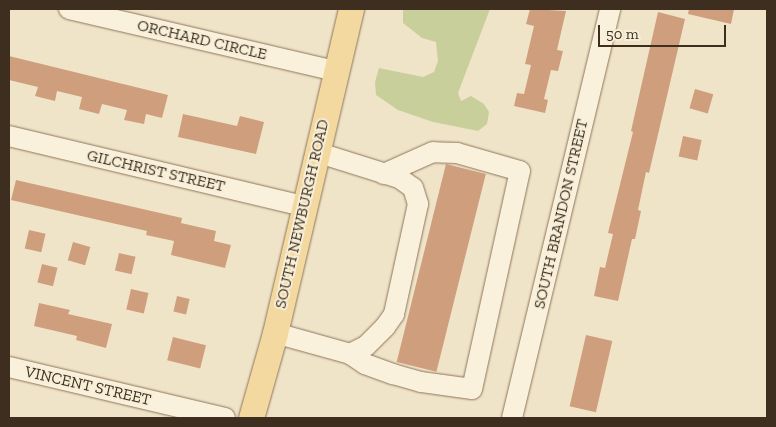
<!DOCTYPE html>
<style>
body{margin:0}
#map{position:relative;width:776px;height:427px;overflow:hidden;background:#f0e4c8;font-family:"Zilla Slab",serif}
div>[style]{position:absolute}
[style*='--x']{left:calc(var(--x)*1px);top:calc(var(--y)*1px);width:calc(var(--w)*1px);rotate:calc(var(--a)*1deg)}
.green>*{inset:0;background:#c9cf9b}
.building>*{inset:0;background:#cf9f7d;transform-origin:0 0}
.roads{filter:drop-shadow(0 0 1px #8d765c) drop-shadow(0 0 1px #8d765c)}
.minor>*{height:20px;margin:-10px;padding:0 10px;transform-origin:10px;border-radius:10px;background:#faf1dc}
.major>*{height:25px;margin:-12.5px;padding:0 12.5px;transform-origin:12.5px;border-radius:12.5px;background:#f3d9a0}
span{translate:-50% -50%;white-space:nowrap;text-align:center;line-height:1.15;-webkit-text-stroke:4px #f7eed8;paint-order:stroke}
.street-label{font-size:16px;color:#3d2e20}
.frame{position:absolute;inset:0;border:10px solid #3d2e20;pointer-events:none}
.scale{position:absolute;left:598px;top:25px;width:128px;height:22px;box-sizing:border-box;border:2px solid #3d2e20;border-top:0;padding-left:6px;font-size:15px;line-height:18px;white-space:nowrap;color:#3d2e20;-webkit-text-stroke:4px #f7eed8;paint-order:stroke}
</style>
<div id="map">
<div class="green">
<div style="clip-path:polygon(403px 9px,490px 9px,458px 93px,461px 101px,471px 96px,484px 104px,489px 112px,487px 124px,478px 131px,433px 122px,398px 110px,376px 95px,375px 82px,379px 68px,423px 77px,434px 72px,438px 61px,436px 42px,422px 38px,403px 23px)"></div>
</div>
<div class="building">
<div style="clip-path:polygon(530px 9px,566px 11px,557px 50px,563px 51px,558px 71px,551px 70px,544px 99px,548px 100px,545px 113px,514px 106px,517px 93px,524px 94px,531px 65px,525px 64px,534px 26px,526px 24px)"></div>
<div style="clip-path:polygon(689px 9px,734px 9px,731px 24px,688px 14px)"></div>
<div style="clip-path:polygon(658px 12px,685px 19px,649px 173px,646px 172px,638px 210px,641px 211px,635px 239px,632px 239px,618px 301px,594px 296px,600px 267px,605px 268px,613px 234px,608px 233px,633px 132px,631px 131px)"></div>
<div style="clip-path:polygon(9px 56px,168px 95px,162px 118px,146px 114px,144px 124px,124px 120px,127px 110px,102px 104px,99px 114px,79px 109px,82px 97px,57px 91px,55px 101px,35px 96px,38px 87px,9px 80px)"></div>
<div style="left:695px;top:89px;width:19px;height:20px;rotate:16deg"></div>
<div style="clip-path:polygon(183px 114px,237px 126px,240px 116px,264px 122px,256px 154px,178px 137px)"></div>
<div style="left:683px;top:136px;width:19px;height:21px;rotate:12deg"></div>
<div style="left:446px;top:164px;width:41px;height:204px;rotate:14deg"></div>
<div style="clip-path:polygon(16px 180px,182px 218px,181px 223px,216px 231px,214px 241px,231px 245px,225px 268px,171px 255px,174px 241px,146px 235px,147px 231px,11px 200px)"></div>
<div style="left:29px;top:230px;width:17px;height:19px;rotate:13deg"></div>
<div style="left:73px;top:242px;width:18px;height:19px;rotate:16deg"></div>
<div style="left:119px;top:253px;width:17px;height:18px;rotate:13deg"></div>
<div style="left:42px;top:264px;width:16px;height:19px;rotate:14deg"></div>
<div style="left:131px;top:289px;width:18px;height:21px;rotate:13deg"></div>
<div style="left:177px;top:296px;width:13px;height:16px;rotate:13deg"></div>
<div style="clip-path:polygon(39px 303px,70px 310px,68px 314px,112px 324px,106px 348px,76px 340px,77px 336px,34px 326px)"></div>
<div style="left:586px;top:335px;width:27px;height:73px;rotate:13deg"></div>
<div style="left:173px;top:337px;width:34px;height:24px;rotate:14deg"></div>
</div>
<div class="roads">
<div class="minor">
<div style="--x:69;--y:9;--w:274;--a:13.1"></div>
<div style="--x:9;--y:136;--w:302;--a:13.4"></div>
<div style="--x:275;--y:333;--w:78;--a:15.6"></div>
<div style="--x:350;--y:354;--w:18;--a:-27"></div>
<div style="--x:366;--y:346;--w:27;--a:-45"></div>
<div style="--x:385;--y:327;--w:16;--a:-55"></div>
<div style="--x:394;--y:314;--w:113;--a:-77.7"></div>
<div style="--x:418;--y:204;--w:17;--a:-107"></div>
<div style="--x:413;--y:188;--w:17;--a:-144"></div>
<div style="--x:399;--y:178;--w:87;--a:-162.6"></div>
<div style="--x:350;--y:354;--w:18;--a:34"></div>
<div style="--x:365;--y:364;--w:30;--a:20"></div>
<div style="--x:393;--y:374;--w:29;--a:16"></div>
<div style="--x:421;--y:382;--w:51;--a:7.8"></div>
<div style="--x:472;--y:389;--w:223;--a:-77.6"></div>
<div style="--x:520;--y:171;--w:66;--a:-164.1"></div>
<div style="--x:457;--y:153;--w:24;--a:-178"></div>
<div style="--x:433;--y:152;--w:54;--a:155.8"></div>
<div style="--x:9;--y:367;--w:222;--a:13.3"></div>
<div style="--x:512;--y:418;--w:421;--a:-76.5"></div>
</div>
<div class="major">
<div style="--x:251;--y:418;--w:88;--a:-74.2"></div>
<div style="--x:275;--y:333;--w:333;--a:-76.8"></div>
</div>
</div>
<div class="street-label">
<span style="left:202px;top:40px;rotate:13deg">ORCHARD CIRCLE</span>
<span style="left:156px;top:171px;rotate:13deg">GILCHRIST STREET</span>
<span style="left:302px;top:214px;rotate:-77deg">SOUTH NEWBURGH ROAD</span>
<span style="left:561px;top:214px;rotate:-77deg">SOUTH BRANDON STREET</span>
<span style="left:88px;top:386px;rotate:13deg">VINCENT STREET</span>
</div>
<div class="frame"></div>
<div class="scale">50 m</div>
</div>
